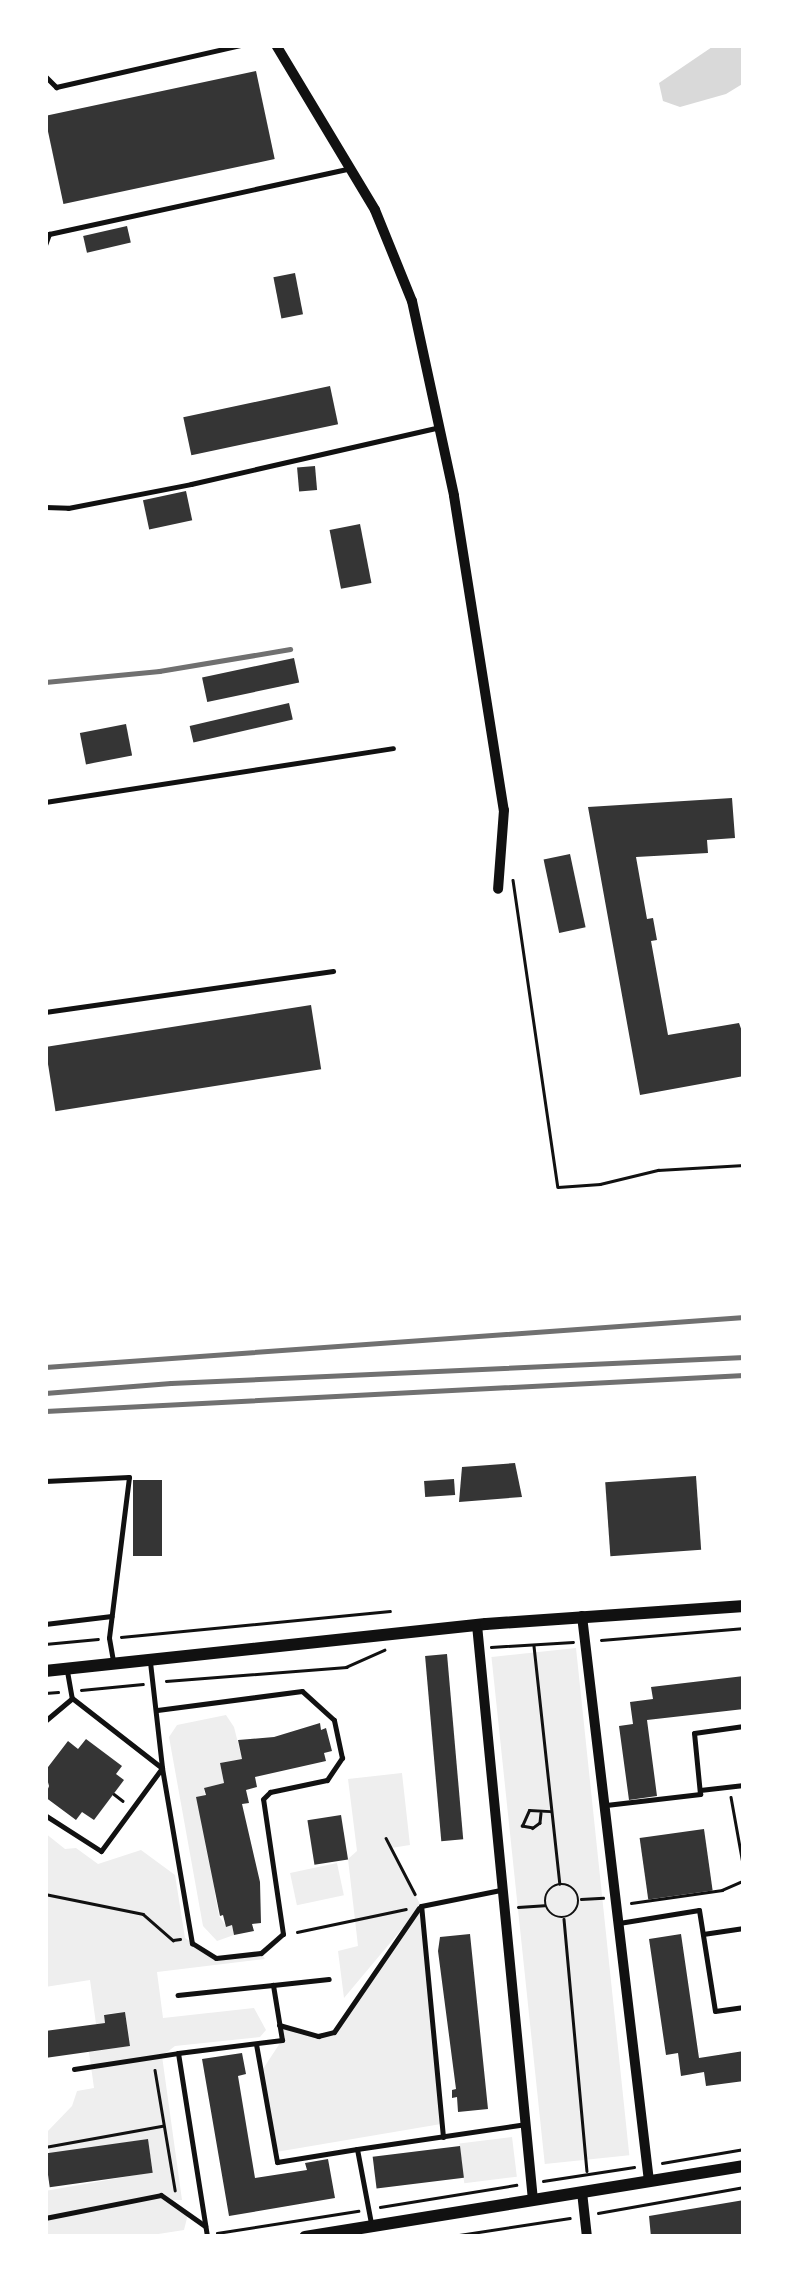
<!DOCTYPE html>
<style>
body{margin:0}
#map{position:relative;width:789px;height:2282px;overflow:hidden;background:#fff;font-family:Georgia,serif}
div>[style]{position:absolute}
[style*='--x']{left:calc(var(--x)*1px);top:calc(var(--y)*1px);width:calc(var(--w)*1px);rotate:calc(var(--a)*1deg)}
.green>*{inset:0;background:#eee;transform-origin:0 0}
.water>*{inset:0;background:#d9d9d9}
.building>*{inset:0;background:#353535;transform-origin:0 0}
.path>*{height:2.5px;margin:-1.25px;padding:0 1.25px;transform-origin:1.25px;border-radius:1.25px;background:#111}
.path>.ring{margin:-1.25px;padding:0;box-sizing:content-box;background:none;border:2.5px solid #111;border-radius:50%}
.service>*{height:5px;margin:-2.5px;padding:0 2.5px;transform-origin:2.5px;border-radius:2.5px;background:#111}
.minor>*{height:10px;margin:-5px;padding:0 5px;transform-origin:5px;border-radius:5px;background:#111}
.tertiary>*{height:12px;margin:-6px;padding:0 6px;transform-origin:6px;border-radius:6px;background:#111}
.rail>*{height:5px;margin:-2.5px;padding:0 2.5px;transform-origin:2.5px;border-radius:2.5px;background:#707070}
span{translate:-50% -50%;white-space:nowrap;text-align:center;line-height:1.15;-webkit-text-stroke:8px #fff;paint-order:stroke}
.frame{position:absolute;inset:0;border:48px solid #fff;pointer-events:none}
</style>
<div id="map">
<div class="green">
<div style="left:576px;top:1648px;width:510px;height:85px;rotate:84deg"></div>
<div style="clip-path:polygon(226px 1715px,234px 1727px,242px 1759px,220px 1763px,224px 1783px,204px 1788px,215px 1895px,219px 1916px,226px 1926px,232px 1925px,234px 1935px,217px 1941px,203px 1926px,169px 1737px,177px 1725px)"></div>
<div style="clip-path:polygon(402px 1773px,410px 1845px,391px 1848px,421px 1906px,441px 2124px,276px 2152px,261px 2072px,282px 2040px,279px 2025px,318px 2036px,334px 2032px,411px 1918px,344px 1998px,338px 1951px,358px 1946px,348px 1859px,357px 1851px,348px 1779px)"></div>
<div style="clip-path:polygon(45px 1833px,65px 1849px,76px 1848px,98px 1864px,141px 1850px,175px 1875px,185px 1938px,216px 1958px,261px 1953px,265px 1959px,157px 1972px,163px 2018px,254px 2008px,266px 2030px,260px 2037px,175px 2046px,162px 2056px,182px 2200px,173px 2200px,188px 2214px,184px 2230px,139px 2237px,45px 2237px,45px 2191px,153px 2172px,147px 2139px,50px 2155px,46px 2133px,72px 2106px,77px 2091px,94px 2088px,89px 2052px,130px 2046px,125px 2012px,104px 2014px,105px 2023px,96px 2024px,90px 1980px,45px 1987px,45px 1899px,53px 1894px,45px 1894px)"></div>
<div style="left:337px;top:1863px;width:33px;height:48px;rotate:78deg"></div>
<div style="left:512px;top:2137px;width:40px;height:53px;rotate:83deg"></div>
</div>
<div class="water">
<div style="clip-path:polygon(715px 45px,744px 45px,744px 83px,726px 94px,680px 107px,663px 101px,659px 83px)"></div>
</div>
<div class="building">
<div style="left:256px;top:71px;width:90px;height:216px;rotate:78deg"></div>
<div style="left:127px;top:226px;width:17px;height:45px;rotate:77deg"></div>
<div style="left:295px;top:273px;width:42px;height:22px;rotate:79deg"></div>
<div style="left:330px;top:386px;width:39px;height:150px;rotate:78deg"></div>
<div style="left:315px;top:466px;width:24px;height:18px;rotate:85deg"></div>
<div style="left:186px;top:491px;width:30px;height:44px;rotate:78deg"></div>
<div style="left:360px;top:524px;width:60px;height:31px;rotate:79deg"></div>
<div style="left:294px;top:658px;width:25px;height:94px;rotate:78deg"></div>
<div style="left:289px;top:703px;width:17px;height:102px;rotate:77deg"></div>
<div style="left:126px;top:724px;width:32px;height:47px;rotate:79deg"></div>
<div style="clip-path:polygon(732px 798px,735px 838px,707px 840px,708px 853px,636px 857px,647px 919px,653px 918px,657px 940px,651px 941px,668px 1035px,739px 1023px,744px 1037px,744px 1076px,640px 1095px,588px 807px)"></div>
<div style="left:570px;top:854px;width:75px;height:27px;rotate:78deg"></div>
<div style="left:311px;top:1005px;width:65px;height:269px;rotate:81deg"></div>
<div style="clip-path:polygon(515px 1463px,522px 1497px,459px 1502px,462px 1467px)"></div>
<div style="left:696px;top:1476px;width:74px;height:91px;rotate:86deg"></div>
<div style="left:454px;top:1479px;width:16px;height:30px;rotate:86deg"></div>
<div style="left:133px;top:1480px;width:29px;height:76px"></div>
<div style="left:447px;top:1654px;width:186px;height:22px;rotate:85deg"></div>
<div style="clip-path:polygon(744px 1676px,744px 1709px,647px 1720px,657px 1796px,629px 1800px,619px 1726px,633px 1724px,630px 1702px,653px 1699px,651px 1687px)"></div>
<div style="clip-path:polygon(320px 1723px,321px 1730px,326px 1728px,332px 1751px,324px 1753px,326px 1761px,255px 1777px,257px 1787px,246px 1790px,249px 1803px,242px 1804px,260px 1882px,261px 1923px,252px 1924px,254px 1931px,234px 1935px,232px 1925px,226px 1927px,223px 1915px,220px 1916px,196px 1797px,206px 1795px,204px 1788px,224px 1783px,220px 1763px,242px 1759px,238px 1740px,274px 1737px)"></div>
<div style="clip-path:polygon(86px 1739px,122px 1766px,116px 1774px,124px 1780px,94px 1820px,82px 1812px,76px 1820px,45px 1797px,49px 1786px,45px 1771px,68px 1741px,78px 1749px)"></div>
<div style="left:341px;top:1815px;width:45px;height:34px;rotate:81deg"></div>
<div style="left:704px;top:1829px;width:62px;height:65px;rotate:82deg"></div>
<div style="clip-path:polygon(470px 1934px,488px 2109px,458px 2112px,457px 2097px,452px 2098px,452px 2090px,456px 2089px,438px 1951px,440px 1937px)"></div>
<div style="clip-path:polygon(681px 1934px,699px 2058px,744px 2051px,744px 2081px,706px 2086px,704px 2072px,681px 2076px,678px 2053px,666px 2055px,649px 1939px)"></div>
<div style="clip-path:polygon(125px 2012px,130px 2046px,45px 2058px,45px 2031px,105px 2023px,104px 2015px)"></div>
<div style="clip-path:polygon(242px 2053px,246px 2074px,238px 2076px,255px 2178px,307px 2170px,305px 2163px,328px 2159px,335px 2198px,229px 2216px,202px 2059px)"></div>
<div style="left:148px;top:2139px;width:34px;height:104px;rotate:82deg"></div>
<div style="left:460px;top:2146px;width:32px;height:88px;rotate:83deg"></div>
<div style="clip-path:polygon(744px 2200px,744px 2234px,651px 2237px,649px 2216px)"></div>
</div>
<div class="path">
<div style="--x:513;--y:880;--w:310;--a:81.7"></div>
<div style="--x:558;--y:1187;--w:42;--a:-4.1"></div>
<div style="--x:600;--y:1184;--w:60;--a:-13.6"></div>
<div style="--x:658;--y:1170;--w:86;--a:-3.3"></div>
<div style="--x:121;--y:1637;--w:270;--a:-5.5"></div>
<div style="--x:601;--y:1640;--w:144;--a:-4.8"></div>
<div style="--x:45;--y:1644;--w:53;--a:-5.4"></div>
<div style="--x:534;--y:1646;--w:239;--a:83.8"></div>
<div style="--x:491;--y:1647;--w:82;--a:-3.5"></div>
<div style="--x:166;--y:1681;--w:181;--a:-4.4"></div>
<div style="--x:346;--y:1667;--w:42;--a:-24.1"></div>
<div style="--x:81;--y:1690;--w:62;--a:-5.5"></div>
<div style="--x:45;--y:1693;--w:13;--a:-4"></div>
<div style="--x:114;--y:1794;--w:11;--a:38"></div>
<div style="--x:731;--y:1797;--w:73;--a:79.8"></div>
<div style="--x:541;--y:1813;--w:10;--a:96"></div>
<div style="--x:540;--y:1823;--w:9;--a:144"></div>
<div style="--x:533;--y:1828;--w:11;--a:-170"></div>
<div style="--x:522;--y:1826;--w:17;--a:-66"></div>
<div style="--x:529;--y:1810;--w:21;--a:3"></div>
<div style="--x:386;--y:1838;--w:63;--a:62.6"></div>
<div class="ring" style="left:545px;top:1884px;width:31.5px;height:31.5px"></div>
<div style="--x:45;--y:1894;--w:100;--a:11.5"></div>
<div style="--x:143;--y:1914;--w:40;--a:41"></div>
<div style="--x:173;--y:1940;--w:7;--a:-8"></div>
<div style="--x:581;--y:1899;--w:22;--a:-3"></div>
<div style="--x:631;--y:1903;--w:92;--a:-8.1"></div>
<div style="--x:722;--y:1890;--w:24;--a:-24"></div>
<div style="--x:518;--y:1907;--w:26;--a:-4"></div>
<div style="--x:564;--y:1919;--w:253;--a:84.8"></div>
<div style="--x:297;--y:1932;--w:111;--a:-11.9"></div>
<div style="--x:155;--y:2070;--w:122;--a:80.5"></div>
<div style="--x:45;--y:2147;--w:119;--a:-10.2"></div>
<div style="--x:662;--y:2163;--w:83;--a:-9.7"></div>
<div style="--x:543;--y:2181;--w:92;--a:-8.7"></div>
<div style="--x:380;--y:2207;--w:138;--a:-9.2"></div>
<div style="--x:598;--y:2213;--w:148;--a:-10.1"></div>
<div style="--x:217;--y:2233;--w:143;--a:-8.9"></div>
<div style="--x:446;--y:2237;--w:125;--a:-8.7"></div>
</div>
<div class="service">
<div style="--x:45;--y:76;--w:16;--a:45"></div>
<div style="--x:56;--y:87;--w:190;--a:-12.8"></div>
<div style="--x:45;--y:245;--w:12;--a:-70"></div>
<div style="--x:49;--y:234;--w:306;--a:-12.3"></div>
<div style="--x:45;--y:507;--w:23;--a:2"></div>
<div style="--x:68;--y:508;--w:125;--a:-11"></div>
<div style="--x:191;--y:484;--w:251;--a:-12.9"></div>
<div style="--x:45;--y:802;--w:352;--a:-8.8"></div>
<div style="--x:45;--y:1012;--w:291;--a:-8.1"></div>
<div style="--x:45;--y:1481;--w:84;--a:-2.7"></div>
<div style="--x:129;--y:1477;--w:162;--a:97.1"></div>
<div style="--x:109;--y:1638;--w:23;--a:80"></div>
<div style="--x:45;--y:1624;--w:67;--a:-6.8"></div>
<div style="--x:150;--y:1662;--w:107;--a:83.5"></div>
<div style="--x:162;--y:1768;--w:178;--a:80.3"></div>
<div style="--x:192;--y:1943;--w:28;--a:32"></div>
<div style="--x:216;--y:1958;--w:45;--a:-6.3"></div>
<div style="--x:261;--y:1953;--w:29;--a:-41"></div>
<div style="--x:283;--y:1934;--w:136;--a:-98.4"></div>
<div style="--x:263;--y:1799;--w:10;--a:-45"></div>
<div style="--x:270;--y:1792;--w:58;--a:-11.9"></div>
<div style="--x:327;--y:1780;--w:27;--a:-56"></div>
<div style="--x:342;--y:1758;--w:39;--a:-102"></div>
<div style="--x:334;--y:1720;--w:43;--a:-137.8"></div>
<div style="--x:302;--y:1691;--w:146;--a:172.5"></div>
<div style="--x:67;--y:1671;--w:27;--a:80"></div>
<div style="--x:45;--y:1721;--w:35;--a:-40"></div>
<div style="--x:72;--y:1698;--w:114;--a:37.9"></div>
<div style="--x:162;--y:1768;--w:103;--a:126.3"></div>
<div style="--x:101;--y:1851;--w:67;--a:-147.3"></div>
<div style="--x:700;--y:1790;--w:44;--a:-6.5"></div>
<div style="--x:606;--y:1805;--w:95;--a:-6.7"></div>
<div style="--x:700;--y:1794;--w:61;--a:-95.6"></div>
<div style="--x:694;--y:1733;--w:50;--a:-8"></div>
<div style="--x:619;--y:1923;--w:81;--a:-9.2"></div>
<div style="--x:699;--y:1910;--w:102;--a:81"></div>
<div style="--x:715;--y:2011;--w:29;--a:-8"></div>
<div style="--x:703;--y:1934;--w:41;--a:-8.3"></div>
<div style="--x:273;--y:1985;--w:56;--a:-6.1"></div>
<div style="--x:279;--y:2025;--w:41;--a:15.8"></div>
<div style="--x:318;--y:2036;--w:16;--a:-14"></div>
<div style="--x:334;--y:2032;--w:150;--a:-55.6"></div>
<div style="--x:256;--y:2044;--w:120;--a:79.9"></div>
<div style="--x:277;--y:2162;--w:81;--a:-9.2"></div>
<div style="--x:357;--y:2149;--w:75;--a:79.3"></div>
<div style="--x:178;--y:2053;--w:105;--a:-7.1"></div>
<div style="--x:282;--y:2040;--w:56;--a:-99.3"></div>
<div style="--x:273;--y:1985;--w:96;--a:174"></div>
<div style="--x:74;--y:2069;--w:105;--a:-8.7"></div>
<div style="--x:178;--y:2053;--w:186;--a:81"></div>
<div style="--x:443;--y:2137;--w:232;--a:-95.4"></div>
<div style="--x:421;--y:1906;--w:81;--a:-11.4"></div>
<div style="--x:357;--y:2149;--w:171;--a:-8.4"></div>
<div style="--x:45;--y:2218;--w:118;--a:-11.2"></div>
<div style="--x:161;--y:2195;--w:54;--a:35.2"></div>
</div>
<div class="minor">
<div style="--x:276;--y:45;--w:192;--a:59"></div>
<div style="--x:375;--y:210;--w:98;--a:67.9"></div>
<div style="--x:412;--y:301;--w:199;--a:77.8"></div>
<div style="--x:454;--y:496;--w:318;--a:81"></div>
<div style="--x:504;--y:810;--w:79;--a:94.3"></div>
<div style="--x:582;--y:1616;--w:569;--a:83.24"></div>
<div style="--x:477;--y:1625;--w:578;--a:84.44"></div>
<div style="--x:582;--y:2192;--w:45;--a:83.7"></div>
</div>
<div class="tertiary">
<div style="--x:45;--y:1671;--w:443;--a:-6.1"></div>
<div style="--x:486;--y:1624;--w:259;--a:-4"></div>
<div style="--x:305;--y:2237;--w:445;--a:-9.2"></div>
</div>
<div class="rail">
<div style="--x:45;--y:682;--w:115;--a:-5.5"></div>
<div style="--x:159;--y:671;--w:133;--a:-9.5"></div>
<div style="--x:45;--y:1367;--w:701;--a:-4.09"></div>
<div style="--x:45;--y:1393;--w:126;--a:-4.5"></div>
<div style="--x:171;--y:1383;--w:574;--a:-2.6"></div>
<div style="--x:45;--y:1411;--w:700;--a:-2.95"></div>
</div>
<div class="frame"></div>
</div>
